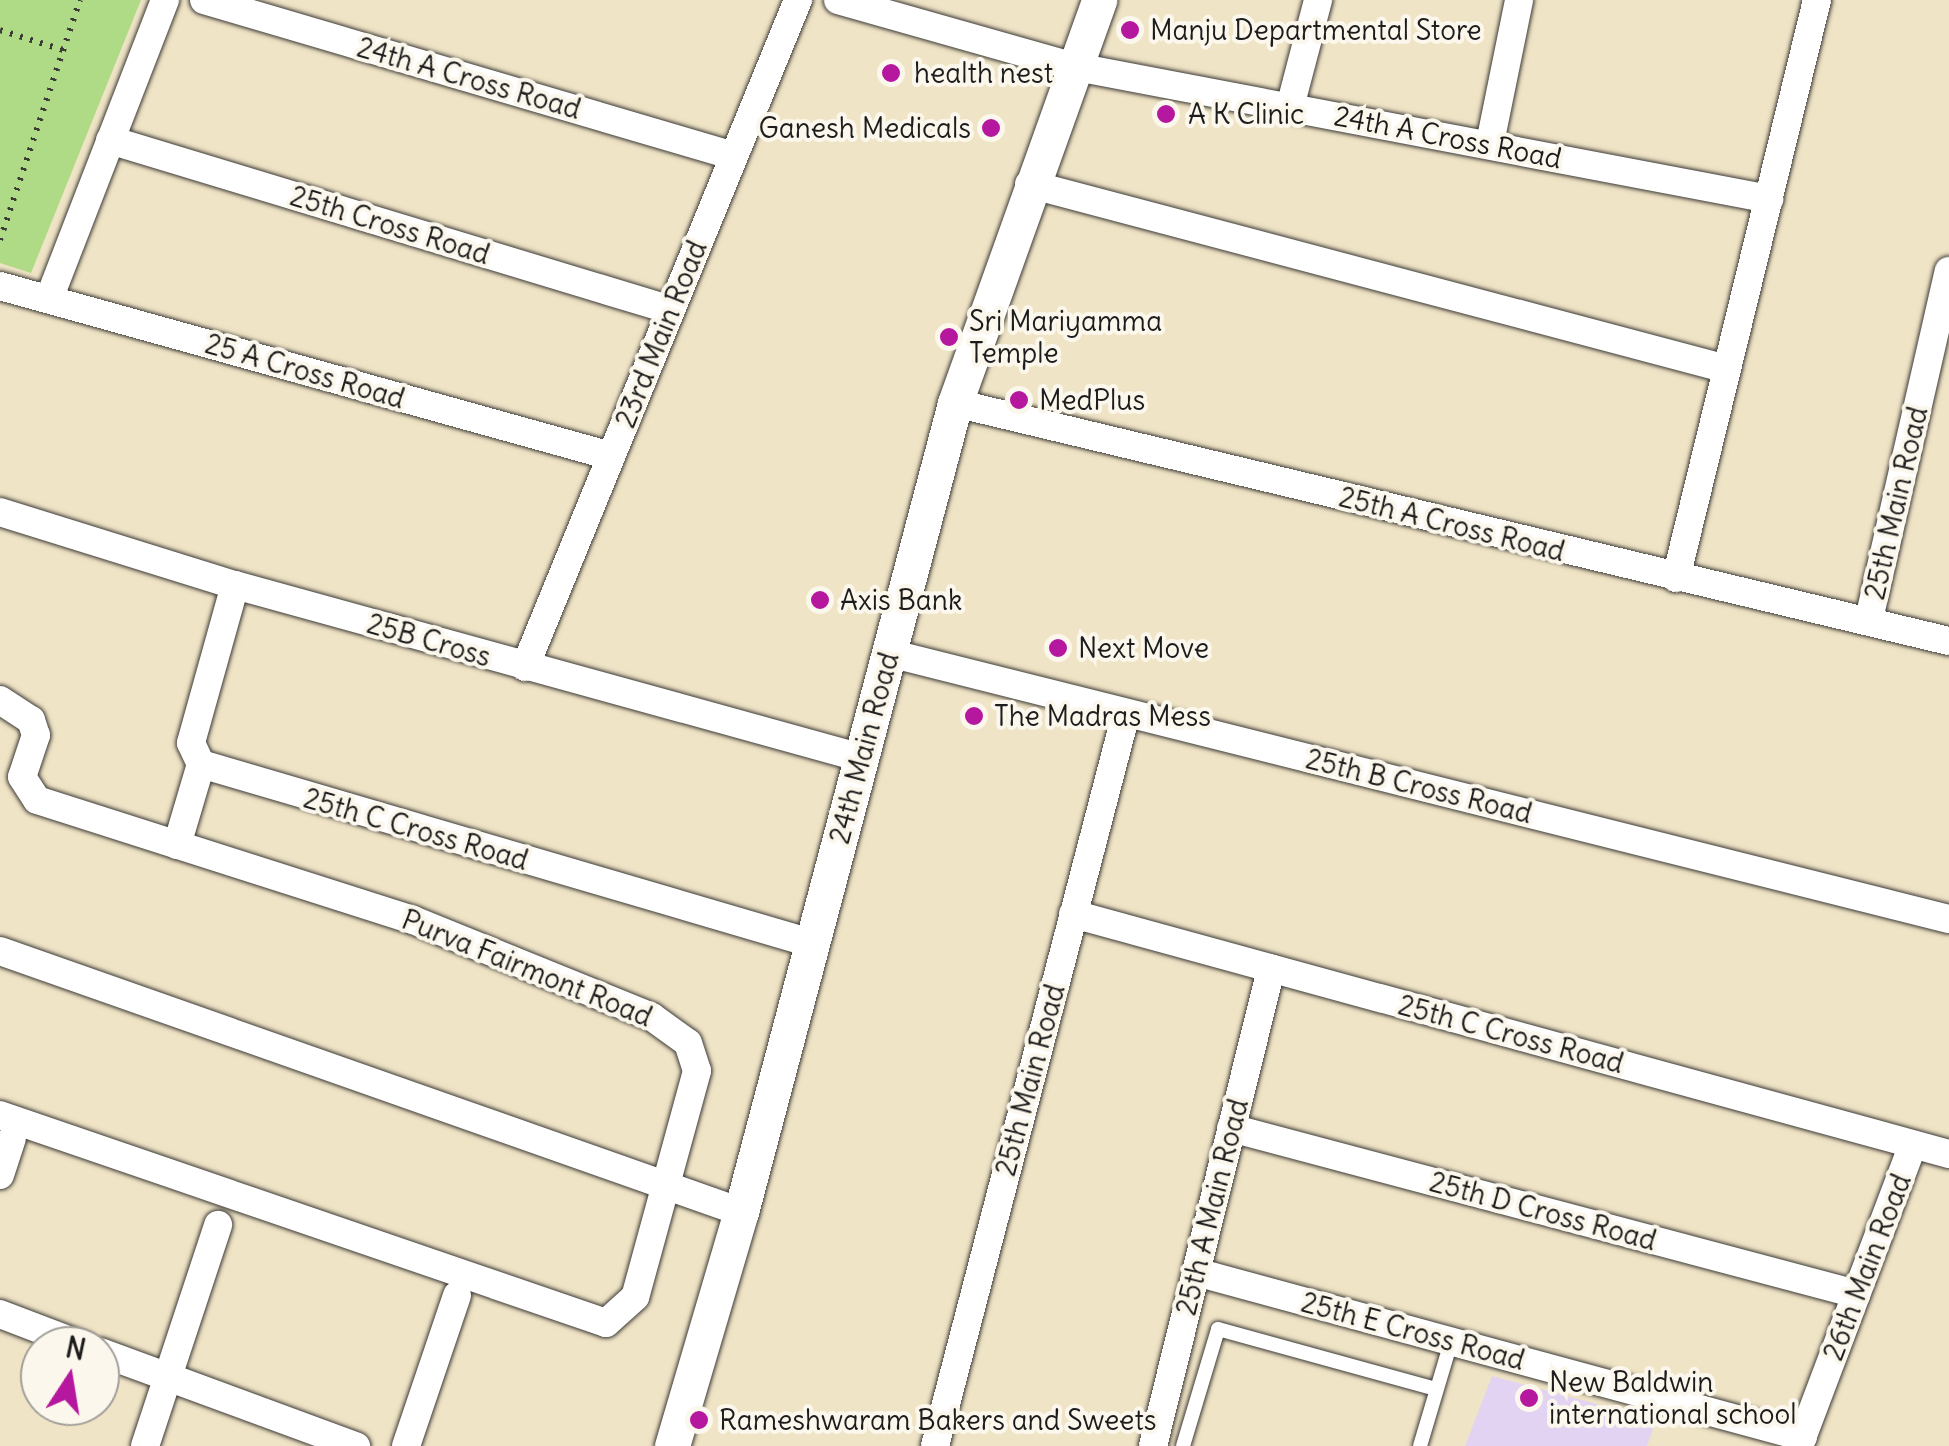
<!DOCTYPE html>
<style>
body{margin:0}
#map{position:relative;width:1949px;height:1446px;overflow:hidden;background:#f0e4c6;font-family:Delius,sans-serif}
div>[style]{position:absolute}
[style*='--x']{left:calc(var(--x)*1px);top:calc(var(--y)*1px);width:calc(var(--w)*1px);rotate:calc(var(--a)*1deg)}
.built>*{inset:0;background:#e3d3f2}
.green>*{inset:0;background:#afda86}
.path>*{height:6px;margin-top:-3px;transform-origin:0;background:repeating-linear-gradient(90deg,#3c3a36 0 2.5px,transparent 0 10.5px)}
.roads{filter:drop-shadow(0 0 2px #3c3a36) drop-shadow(0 0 2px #3c3a36)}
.service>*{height:14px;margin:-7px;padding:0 7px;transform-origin:7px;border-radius:7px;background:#fff}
.minor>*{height:28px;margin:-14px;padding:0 14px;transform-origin:14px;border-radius:14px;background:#fff}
.tertiary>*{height:35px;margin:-17.5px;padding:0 17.5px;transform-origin:17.5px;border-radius:17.5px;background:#fff}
.dots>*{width:28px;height:28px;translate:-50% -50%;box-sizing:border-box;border:5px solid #fbf7ec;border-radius:50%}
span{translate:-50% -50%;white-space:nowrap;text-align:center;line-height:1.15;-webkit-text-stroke:8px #fbf7ec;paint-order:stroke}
.poi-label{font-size:28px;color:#1c1c1c}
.left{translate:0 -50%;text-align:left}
.right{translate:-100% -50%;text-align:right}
.street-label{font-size:28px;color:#1c1c1c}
.north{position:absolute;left:20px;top:1326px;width:100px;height:100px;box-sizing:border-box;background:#fbf7ec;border:2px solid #a29f99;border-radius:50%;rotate:12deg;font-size:28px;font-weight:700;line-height:40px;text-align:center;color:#1c1c1c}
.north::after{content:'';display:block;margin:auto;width:35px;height:45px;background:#b5179e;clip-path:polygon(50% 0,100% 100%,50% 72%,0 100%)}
</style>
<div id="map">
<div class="built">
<div style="clip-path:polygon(1492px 1376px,1656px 1420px,1647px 1446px,1465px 1446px)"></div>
</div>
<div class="green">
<div style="clip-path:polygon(0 0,141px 0,31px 273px,0 263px)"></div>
</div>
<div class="path">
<div style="--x:0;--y:30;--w:66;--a:17.6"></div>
<div style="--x:0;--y:240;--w:253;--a:-71.6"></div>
</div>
<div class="roads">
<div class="service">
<div style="--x:1183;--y:1446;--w:122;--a:-73.3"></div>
<div style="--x:1218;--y:1329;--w:226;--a:15.4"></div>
<div style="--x:1420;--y:1446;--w:109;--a:-73.4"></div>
</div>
<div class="minor">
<div style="--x:204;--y:0;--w:552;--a:16.4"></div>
<div style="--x:838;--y:0;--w:242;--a:15.8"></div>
<div style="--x:1071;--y:66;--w:711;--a:10.79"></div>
<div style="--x:1290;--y:107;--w:111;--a:-75.3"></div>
<div style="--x:110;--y:140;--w:586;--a:16.86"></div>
<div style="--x:1490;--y:143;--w:146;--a:-78.5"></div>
<div style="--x:1029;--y:184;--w:722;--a:14.84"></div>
<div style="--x:0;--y:286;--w:634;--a:15.55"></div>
<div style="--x:49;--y:299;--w:321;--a:-68.8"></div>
<div style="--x:955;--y:403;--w:1022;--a:13.47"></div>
<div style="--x:0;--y:512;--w:246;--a:17.3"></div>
<div style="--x:235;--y:585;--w:650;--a:15.43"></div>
<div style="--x:1676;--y:578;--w:595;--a:-76.29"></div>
<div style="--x:235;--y:585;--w:164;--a:105.6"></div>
<div style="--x:191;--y:743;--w:23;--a:65"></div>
<div style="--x:201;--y:764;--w:639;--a:16.36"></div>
<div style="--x:1869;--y:619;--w:357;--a:-77.1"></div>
<div style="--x:889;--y:653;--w:1093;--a:14.09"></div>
<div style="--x:525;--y:667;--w:721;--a:-67.74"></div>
<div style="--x:0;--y:700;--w:37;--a:33"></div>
<div style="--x:31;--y:720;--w:16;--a:72"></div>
<div style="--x:36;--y:735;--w:44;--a:108.4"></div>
<div style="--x:22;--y:777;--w:27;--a:57"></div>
<div style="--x:37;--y:800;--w:395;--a:17.7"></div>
<div style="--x:413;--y:920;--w:258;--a:22.1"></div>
<div style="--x:652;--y:1017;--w:44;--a:35.8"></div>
<div style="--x:688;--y:1043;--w:29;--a:72"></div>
<div style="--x:697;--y:1071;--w:234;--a:105.3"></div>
<div style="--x:635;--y:1297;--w:39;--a:138"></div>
<div style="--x:606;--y:1323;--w:641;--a:-161.06"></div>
<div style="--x:177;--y:845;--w:84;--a:-73.5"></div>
<div style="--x:1073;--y:914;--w:908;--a:15.32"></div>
<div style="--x:0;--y:951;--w:786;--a:19.4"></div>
<div style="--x:1231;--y:1128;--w:647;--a:14.87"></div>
<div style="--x:0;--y:1175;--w:38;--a:-72"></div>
<div style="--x:1196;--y:1272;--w:629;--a:15.21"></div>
<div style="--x:0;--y:1314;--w:90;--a:20.9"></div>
<div style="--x:100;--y:1352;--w:273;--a:20.2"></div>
<div style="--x:145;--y:1446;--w:233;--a:-71.7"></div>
<div style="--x:406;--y:1446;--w:159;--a:-71.3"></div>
<div style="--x:935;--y:1446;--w:757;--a:-75.38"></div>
<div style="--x:1153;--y:1446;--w:492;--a:-76.1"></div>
<div style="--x:1799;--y:1446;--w:322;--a:-69.3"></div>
</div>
<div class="tertiary">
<div style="--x:672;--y:1446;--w:244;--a:-73.6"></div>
<div style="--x:741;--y:1212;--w:837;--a:-75.18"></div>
<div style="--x:955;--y:403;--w:428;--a:-70.3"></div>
</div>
</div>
<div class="dots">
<div style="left:1130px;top:30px;background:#b5179e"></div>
<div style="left:891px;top:73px;background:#b5179e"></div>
<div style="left:1166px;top:114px;background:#b5179e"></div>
<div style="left:991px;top:128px;background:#b5179e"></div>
<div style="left:949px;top:337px;background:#b5179e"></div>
<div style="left:1019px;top:400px;background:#b5179e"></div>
<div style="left:820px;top:600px;background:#b5179e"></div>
<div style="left:1058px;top:648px;background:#b5179e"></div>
<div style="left:974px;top:716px;background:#b5179e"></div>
<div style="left:1529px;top:1398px;background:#b5179e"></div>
<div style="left:699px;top:1420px;background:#b5179e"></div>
</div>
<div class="poi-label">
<span class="left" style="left:1150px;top:30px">Manju Departmental Store</span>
<span class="left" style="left:914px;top:73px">health nest</span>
<span class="left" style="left:1188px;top:114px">A K Clinic</span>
<span class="right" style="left:971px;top:128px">Ganesh Medicals</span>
<span class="left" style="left:969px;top:337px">Sri Mariyamma<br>Temple</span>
<span class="left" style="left:1039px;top:400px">MedPlus</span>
<span class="left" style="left:840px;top:600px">Axis Bank</span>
<span class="left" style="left:1078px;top:648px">Next Move</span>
<span class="left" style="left:994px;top:716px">The Madras Mess</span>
<span class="left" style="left:1549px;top:1398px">New Baldwin<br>international school</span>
<span class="left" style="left:719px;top:1420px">Rameshwaram Bakers and Sweets</span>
</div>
<div class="street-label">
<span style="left:469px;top:78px;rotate:16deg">24th A Cross Road</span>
<span style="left:1448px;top:137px;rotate:11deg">24th A Cross Road</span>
<span style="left:390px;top:225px;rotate:17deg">25th Cross Road</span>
<span style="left:661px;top:334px;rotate:-68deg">23rd Main Road</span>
<span style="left:305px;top:371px;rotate:16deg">25 A Cross Road</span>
<span style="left:1896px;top:503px;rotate:-77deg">25th Main Road</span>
<span style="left:1452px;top:524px;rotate:14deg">25th A Cross Road</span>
<span style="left:429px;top:640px;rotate:16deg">25B Cross</span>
<span style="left:864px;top:748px;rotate:-75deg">24th Main Road</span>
<span style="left:1419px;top:786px;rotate:14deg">25th B Cross Road</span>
<span style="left:416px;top:829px;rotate:16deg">25th C Cross Road</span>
<span style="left:527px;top:968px;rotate:22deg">Purva Fairmont Road</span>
<span style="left:1511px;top:1034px;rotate:15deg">25th C Cross Road</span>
<span style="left:1030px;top:1080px;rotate:-75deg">25th Main Road</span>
<span style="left:1212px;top:1207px;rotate:-76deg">25th A Main Road</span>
<span style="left:1543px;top:1211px;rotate:15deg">25th D Cross Road</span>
<span style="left:1867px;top:1267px;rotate:-69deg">26th Main Road</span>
<span style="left:1413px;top:1331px;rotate:15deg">25th E Cross Road</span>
</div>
<div class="north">N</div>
</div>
